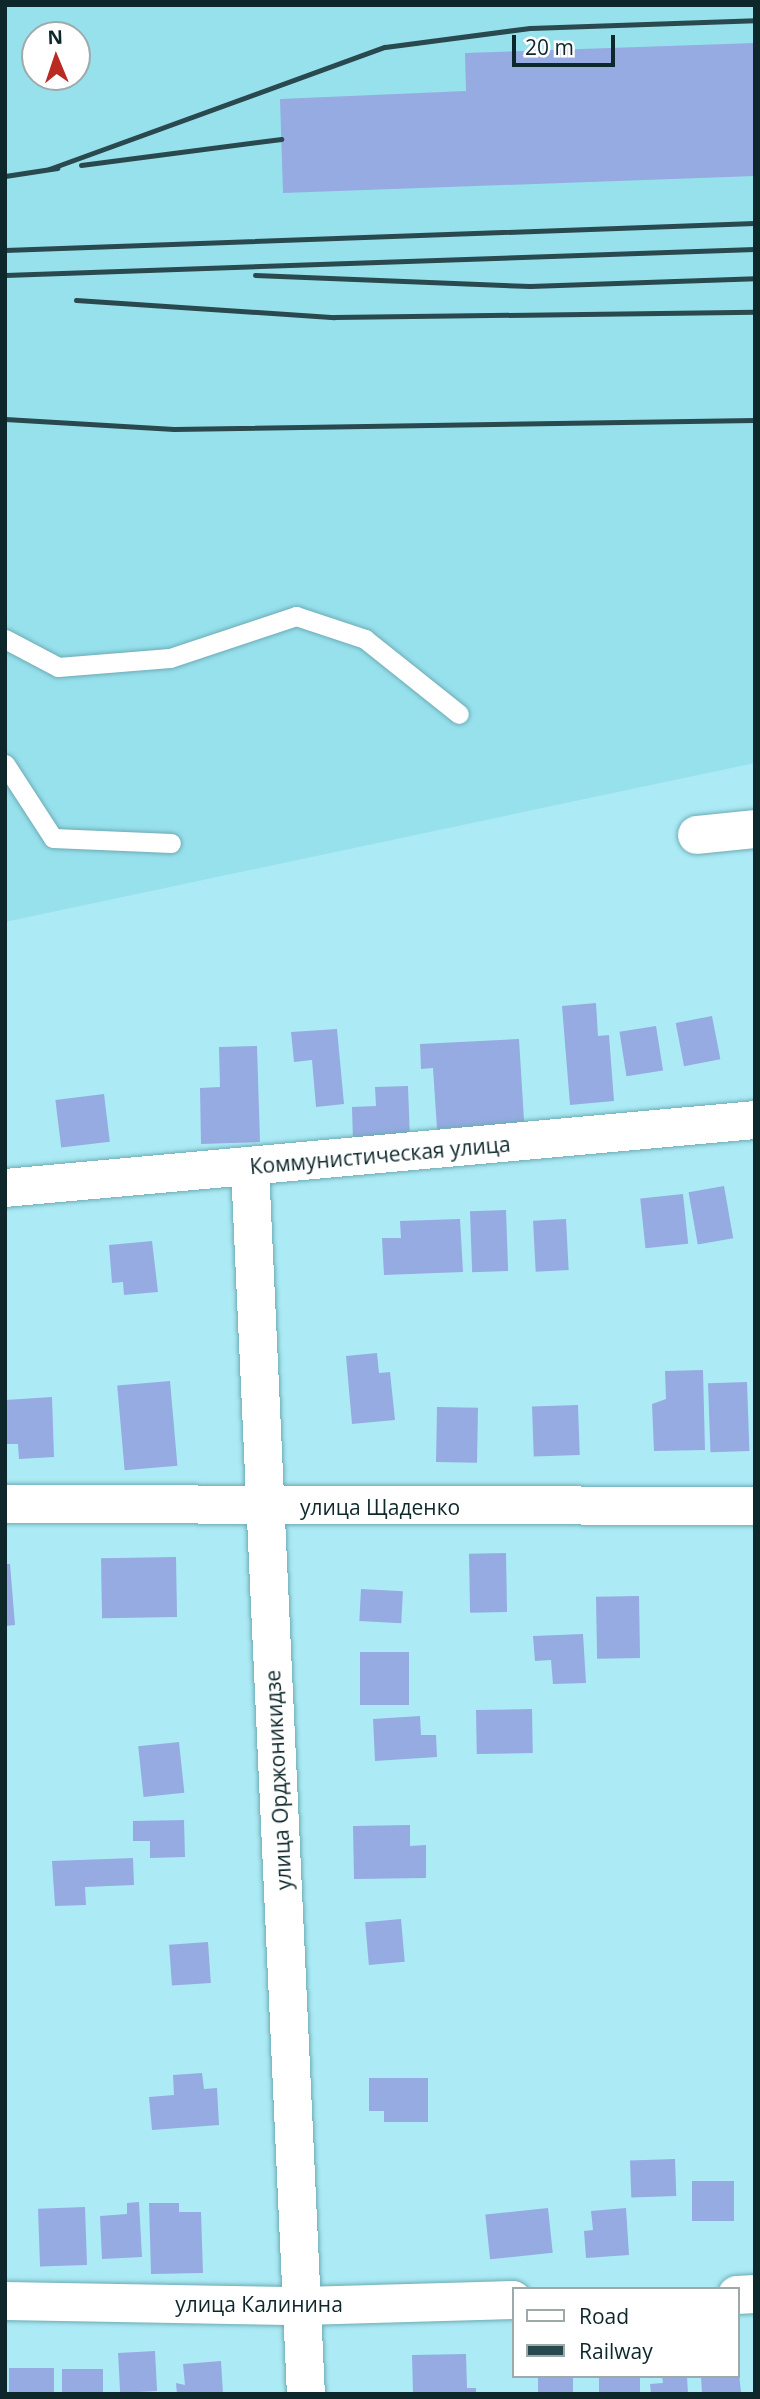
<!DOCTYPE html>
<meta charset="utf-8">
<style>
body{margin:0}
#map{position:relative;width:760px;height:2399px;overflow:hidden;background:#acebf5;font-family:"Open Sans",sans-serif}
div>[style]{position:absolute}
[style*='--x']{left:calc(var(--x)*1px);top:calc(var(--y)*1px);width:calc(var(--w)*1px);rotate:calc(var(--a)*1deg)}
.built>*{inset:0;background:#97e1ed}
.building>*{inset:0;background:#96abe2;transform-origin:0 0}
.roads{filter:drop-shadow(0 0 2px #6dabb5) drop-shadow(0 0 2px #6dabb5)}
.service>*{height:19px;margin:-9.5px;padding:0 9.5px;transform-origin:9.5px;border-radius:9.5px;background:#fff}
.minor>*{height:38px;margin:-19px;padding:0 19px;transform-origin:19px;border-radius:19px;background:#fff}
.tertiary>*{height:38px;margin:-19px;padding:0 19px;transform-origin:19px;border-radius:19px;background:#fff}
.rail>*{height:5px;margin:-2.5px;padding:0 2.5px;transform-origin:2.5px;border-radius:2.5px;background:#29494f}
span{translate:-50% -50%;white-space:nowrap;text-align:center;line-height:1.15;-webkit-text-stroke:5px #fff;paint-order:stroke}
.street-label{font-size:21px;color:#0d272b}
.frame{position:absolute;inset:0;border:7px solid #0d272b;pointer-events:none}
.legend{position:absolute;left:512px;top:2287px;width:228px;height:91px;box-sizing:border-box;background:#fff;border:2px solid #9ea9aa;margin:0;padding:9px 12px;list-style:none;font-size:21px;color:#0d272b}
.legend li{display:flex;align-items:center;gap:14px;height:35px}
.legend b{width:35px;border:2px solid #9ea9aa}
.north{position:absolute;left:21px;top:21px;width:70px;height:70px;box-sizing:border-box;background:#fff;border:2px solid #9ea9aa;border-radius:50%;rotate:358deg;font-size:19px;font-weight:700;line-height:28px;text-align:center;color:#0d272b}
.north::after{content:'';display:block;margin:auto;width:24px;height:32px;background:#b92b23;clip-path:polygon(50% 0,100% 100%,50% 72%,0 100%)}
.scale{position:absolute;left:512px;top:35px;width:103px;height:32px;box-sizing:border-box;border:4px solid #0d272b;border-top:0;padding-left:9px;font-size:21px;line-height:24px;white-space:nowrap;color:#0d272b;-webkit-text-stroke:5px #fff;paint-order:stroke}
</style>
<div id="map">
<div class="built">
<div style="clip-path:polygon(evenodd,5px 5px,755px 5px,755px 763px,5px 922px,5px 5px,35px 35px,77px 35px,77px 77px,35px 77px,35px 35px)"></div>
</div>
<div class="building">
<div style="clip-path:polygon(755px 43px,755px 176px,283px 193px,280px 99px,466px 91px,465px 53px)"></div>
<div style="clip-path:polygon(596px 1003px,598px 1036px,609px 1035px,614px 1101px,570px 1105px,562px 1006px)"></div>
<div style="left:712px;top:1016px;width:44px;height:37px;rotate:79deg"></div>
<div style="left:656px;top:1026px;width:45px;height:37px;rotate:81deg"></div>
<div style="clip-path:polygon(337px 1029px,344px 1104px,316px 1107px,312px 1060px,294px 1062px,291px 1032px)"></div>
<div style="clip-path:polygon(519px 1039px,525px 1136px,485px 1126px,437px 1129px,433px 1068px,421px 1069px,420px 1044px)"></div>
<div style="clip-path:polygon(257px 1046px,260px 1142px,201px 1144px,200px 1088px,220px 1087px,219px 1047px)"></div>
<div style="clip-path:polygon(408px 1086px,410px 1139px,353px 1141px,352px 1107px,376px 1106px,375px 1087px)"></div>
<div style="left:104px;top:1094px;width:48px;height:49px;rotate:83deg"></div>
<div style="left:724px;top:1186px;width:53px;height:36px;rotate:80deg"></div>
<div style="left:683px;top:1194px;width:50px;height:43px;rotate:84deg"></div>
<div style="left:506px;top:1210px;width:61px;height:36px;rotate:88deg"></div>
<div style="clip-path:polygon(460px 1219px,463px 1272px,384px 1275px,382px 1238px,401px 1238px,400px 1221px)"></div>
<div style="left:566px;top:1219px;width:51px;height:33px;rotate:87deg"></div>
<div style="clip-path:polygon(152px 1241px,158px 1292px,124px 1295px,123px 1282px,112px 1283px,109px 1245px)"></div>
<div style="clip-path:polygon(377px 1353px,379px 1373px,390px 1372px,395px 1420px,352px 1424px,346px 1356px)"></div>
<div style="clip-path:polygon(703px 1370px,705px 1450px,654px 1451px,652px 1404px,666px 1399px,665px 1371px)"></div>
<div style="left:170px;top:1381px;width:85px;height:53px;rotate:85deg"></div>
<div style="left:747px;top:1382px;width:69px;height:39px;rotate:88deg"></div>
<div style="clip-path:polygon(52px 1397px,54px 1457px,19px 1459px,18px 1444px,5px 1444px,5px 1400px)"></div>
<div style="left:578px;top:1405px;width:50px;height:46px;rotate:88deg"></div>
<div style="left:437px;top:1407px;width:41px;height:55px;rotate:1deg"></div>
<div style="left:506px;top:1553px;width:59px;height:37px;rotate:89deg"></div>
<div style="left:176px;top:1557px;width:60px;height:75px;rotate:89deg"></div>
<div style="clip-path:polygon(5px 1564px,10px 1564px,15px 1625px,5px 1626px)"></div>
<div style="left:361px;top:1589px;width:42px;height:32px;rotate:3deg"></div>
<div style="left:639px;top:1596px;width:62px;height:43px;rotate:89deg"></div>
<div style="clip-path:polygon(583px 1634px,586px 1683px,553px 1684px,551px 1660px,535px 1661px,533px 1636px)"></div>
<div style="left:360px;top:1652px;width:49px;height:53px"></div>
<div style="left:532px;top:1709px;width:44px;height:56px;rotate:89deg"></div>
<div style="clip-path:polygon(420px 1716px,421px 1735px,436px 1735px,437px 1757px,375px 1761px,373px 1719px)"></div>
<div style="left:179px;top:1742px;width:51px;height:41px;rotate:84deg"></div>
<div style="clip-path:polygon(184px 1820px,185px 1857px,150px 1858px,150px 1841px,133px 1841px,133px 1821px)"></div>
<div style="clip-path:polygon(410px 1825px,410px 1846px,426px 1845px,426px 1878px,354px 1879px,353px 1826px)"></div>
<div style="clip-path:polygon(133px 1858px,134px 1885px,85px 1887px,86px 1905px,55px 1906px,52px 1861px)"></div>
<div style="left:401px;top:1919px;width:43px;height:36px;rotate:85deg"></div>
<div style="left:208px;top:1942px;width:41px;height:39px;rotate:86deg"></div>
<div style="clip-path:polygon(202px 2073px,204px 2089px,217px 2088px,219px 2125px,152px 2130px,149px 2097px,174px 2095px,173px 2075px)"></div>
<div style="clip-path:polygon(369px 2078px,428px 2078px,428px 2122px,384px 2122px,384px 2111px,369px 2111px)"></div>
<div style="left:675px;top:2159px;width:37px;height:45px;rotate:88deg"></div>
<div style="left:692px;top:2181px;width:42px;height:40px"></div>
<div style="clip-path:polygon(139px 2202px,142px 2257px,102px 2259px,100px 2216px,127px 2214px,127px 2203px)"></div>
<div style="clip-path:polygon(149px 2203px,179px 2203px,179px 2212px,201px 2212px,203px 2273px,151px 2274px)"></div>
<div style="left:85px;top:2207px;width:58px;height:47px;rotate:88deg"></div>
<div style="left:548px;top:2208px;width:45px;height:63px;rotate:84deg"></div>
<div style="clip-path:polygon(626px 2208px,629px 2255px,586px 2258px,584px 2231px,593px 2230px,591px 2211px)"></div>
<div style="left:155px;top:2351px;width:40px;height:37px;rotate:87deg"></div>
<div style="clip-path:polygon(466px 2354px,467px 2388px,476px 2388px,476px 2394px,413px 2394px,412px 2355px)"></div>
<div style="clip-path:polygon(737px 2356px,741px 2392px,702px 2394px,701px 2376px,737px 2376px)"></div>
<div style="clip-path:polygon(221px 2361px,223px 2394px,177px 2394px,176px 2383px,185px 2385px,183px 2364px)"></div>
<div style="left:54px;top:2368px;width:26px;height:45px;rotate:90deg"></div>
<div style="left:103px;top:2369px;width:25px;height:41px;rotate:90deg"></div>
<div style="left:538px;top:2376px;width:35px;height:18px"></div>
<div style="left:599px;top:2376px;width:41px;height:18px"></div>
<div style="clip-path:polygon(662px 2376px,687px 2376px,688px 2394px,651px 2394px,650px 2384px,663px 2383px)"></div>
</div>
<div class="roads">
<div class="service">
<div style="--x:5;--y:639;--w:60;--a:27.8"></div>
<div style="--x:58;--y:667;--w:112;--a:-4.6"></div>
<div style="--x:170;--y:658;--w:133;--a:-18.4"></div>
<div style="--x:296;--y:616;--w:73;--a:18.4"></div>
<div style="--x:365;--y:639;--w:120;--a:38.6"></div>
<div style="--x:5;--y:764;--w:88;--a:57"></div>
<div style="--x:53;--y:838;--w:118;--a:2.4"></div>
</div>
<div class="minor">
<div style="--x:697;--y:835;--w:58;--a:-5.9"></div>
<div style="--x:250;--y:1167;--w:1228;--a:87.39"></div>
<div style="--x:5;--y:1504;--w:750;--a:0.15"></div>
<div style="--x:737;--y:2295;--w:18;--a:-3"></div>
<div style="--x:5;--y:2301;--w:297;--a:1"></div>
<div style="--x:302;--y:2306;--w:211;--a:-1.6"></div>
</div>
<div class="tertiary">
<div style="--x:5;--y:1188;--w:753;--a:-5.18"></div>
</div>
</div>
<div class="rail">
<div style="--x:81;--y:165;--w:202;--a:-7.4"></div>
<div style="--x:49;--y:169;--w:357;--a:-20"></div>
<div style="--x:385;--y:47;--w:146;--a:-7.5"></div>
<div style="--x:530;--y:28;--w:225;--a:-2"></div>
<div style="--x:5;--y:176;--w:53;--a:-8.7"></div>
<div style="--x:5;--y:250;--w:750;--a:-2.06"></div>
<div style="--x:5;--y:275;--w:750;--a:-1.99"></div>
<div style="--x:255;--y:275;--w:275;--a:2.3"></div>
<div style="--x:530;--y:286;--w:225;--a:-2"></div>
<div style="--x:76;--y:300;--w:259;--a:3.8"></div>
<div style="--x:334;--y:317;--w:421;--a:-0.7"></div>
<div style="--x:5;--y:419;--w:169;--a:3.4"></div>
<div style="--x:174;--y:429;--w:581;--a:-0.89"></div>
</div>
<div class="street-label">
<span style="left:380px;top:1155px;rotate:-5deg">Коммунистическая улица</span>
<span style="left:380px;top:1507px">улица Щаденко</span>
<span style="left:278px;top:1780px;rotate:-93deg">улица Орджоникидзе</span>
<span style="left:259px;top:2304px">улица Калинина</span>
</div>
<div class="frame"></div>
<ul class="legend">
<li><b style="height:9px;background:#fff"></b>Road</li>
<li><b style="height:9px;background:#29494f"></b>Railway</li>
</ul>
<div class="north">N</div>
<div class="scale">20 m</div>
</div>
